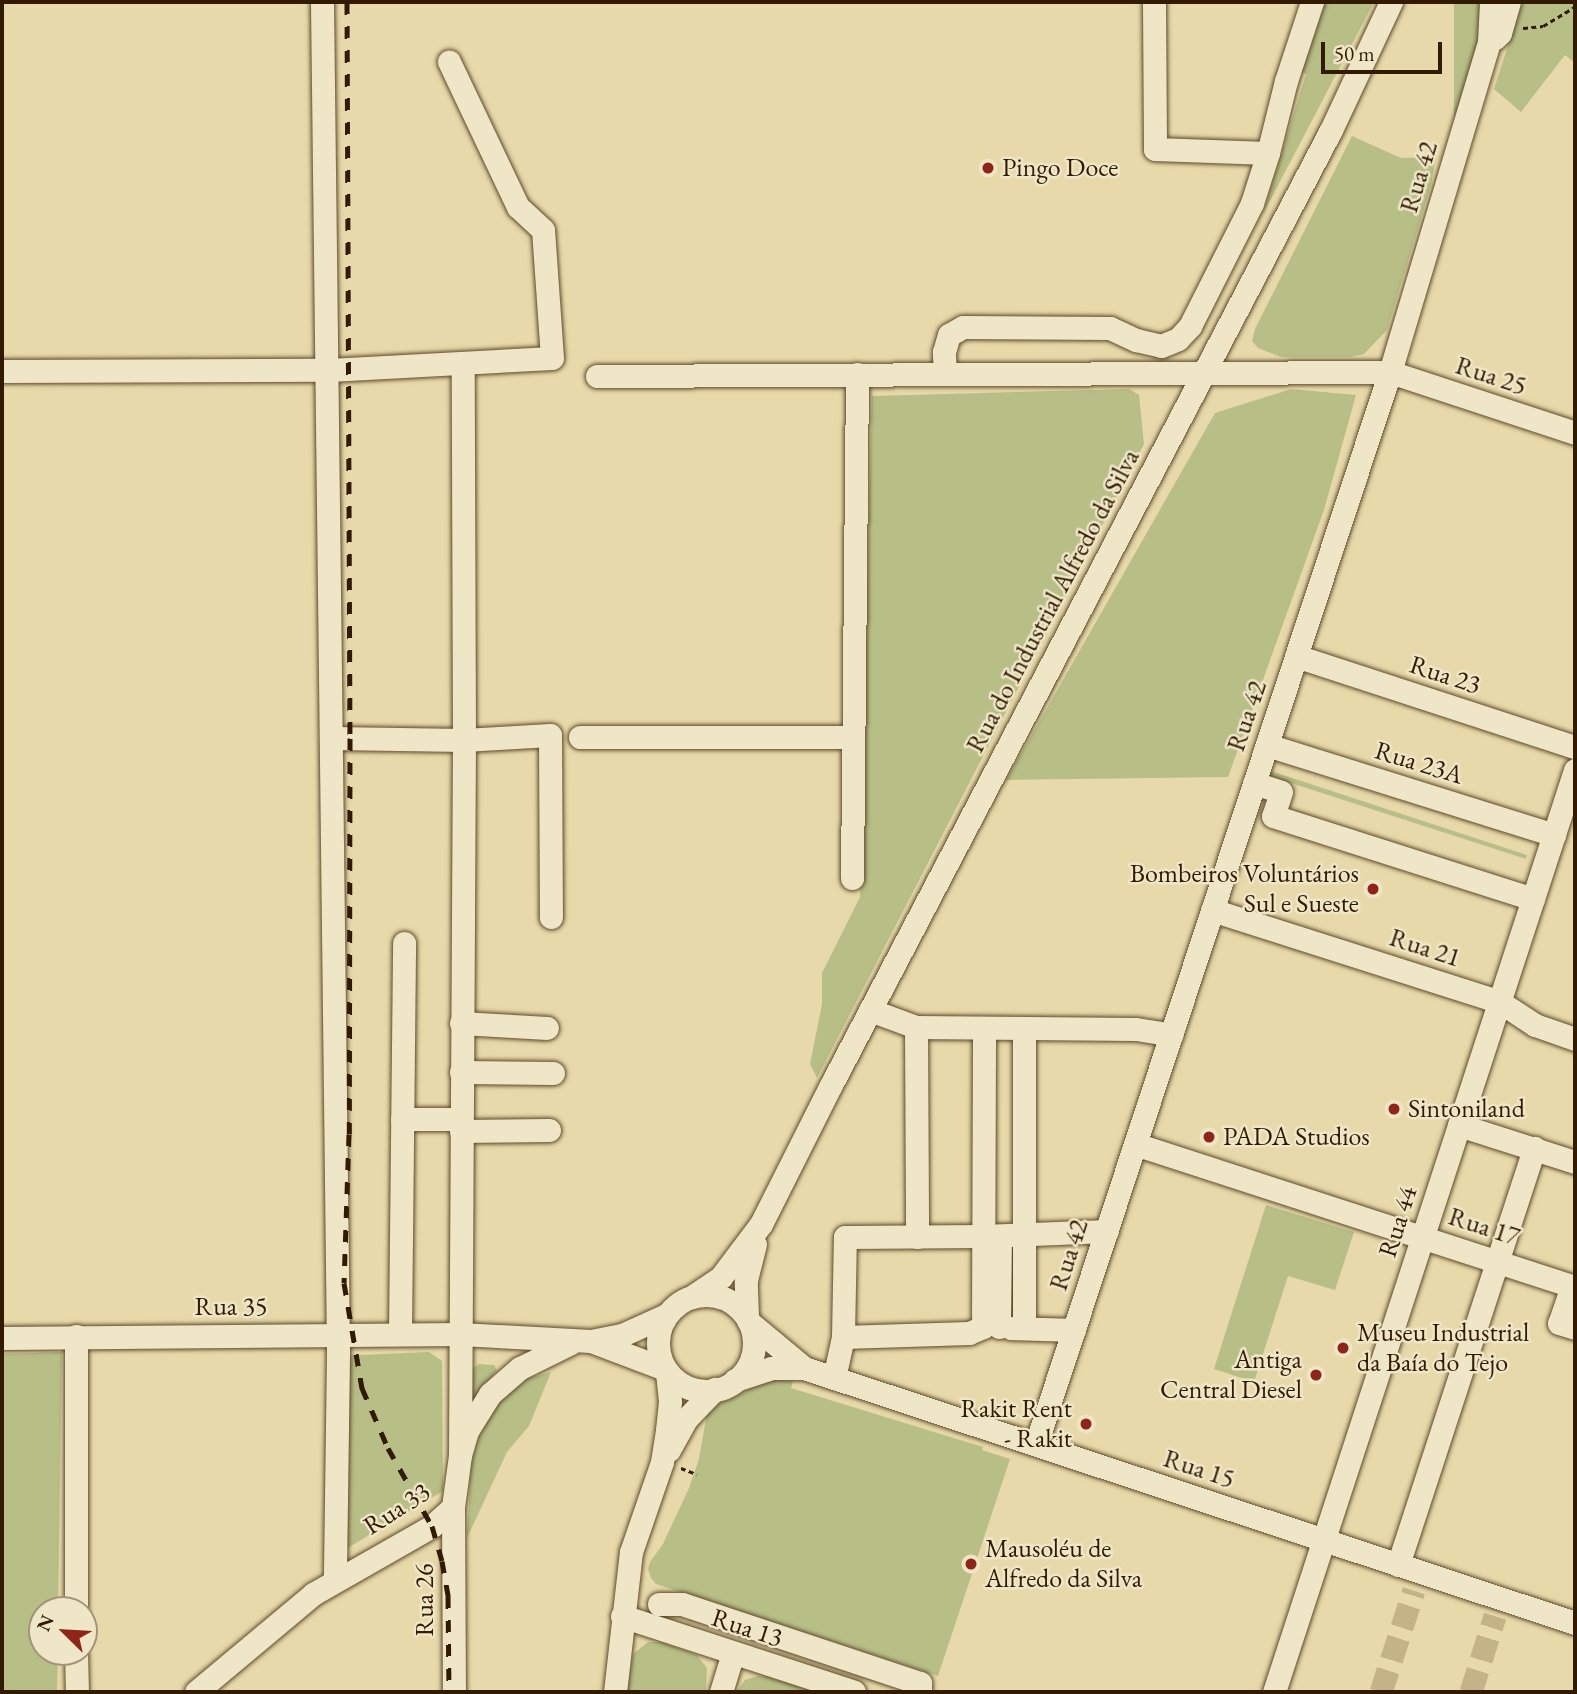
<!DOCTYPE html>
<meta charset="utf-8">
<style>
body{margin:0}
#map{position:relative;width:1577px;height:1694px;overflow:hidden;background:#e7d9a9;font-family:"EB Garamond",serif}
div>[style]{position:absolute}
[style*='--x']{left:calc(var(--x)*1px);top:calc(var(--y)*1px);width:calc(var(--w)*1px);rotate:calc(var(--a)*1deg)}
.green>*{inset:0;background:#b7bf87}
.minor-tunnel>*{height:23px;margin-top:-11.5px;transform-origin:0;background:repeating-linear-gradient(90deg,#c3b387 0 23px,transparent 0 34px)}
.path>*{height:2.5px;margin-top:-1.25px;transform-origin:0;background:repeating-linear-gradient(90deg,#311a00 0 5px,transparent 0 8.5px)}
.roads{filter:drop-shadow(0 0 2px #5e4a2a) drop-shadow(0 0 2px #5e4a2a)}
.minor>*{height:23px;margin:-11.5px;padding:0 11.5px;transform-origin:11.5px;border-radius:11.5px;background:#efe6c7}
.minor>.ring{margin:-11.5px;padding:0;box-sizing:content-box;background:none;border:23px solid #efe6c7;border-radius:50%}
.rail>*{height:5px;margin-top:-2.5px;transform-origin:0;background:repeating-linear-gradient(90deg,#311a00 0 12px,transparent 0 24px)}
.dots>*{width:19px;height:19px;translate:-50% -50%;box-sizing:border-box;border:4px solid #efe6c7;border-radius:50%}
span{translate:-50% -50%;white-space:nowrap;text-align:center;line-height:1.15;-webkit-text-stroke:5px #efe6c7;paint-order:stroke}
.poi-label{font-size:26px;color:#311a00}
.left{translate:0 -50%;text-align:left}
.right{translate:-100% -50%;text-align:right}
.street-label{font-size:26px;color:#311a00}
.frame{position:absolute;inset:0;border:4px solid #311a00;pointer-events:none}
.north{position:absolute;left:28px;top:1596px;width:70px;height:70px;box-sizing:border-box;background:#efe6c7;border:2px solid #a39477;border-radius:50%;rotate:294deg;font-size:19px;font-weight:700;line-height:28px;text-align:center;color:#311a00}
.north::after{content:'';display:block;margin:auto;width:24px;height:32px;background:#8f2418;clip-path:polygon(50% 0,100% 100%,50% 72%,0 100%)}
.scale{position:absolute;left:1321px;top:42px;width:121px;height:32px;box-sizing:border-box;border:4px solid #311a00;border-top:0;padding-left:9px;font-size:21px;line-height:24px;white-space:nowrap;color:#311a00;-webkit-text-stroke:5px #efe6c7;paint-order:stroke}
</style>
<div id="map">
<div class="green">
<div style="clip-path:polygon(1320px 2px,1374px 2px,1263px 214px,1306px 74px,1298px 71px)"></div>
<div style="clip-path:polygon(1454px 2px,1483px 2px,1480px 61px,1454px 145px)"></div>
<div style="clip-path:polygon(1522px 2px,1575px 2px,1575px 63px,1565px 55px,1521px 112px,1494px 89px)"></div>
<div style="clip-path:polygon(1352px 136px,1401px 158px,1436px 157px,1431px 185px,1387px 330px,1364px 354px,1351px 357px,1281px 357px,1258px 348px,1252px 341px,1255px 329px)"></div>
<div style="clip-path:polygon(1129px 389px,1139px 395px,1144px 444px,817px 1078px,810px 1064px,822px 1004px,822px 973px,860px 897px,872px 396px)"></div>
<div style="clip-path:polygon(1291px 389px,1356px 395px,1324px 510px,1228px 777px,1006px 780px,1215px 413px)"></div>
<div style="clip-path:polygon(1268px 770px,1527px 855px,1526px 859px,1266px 775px)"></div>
<div style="clip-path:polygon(1266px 1205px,1354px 1232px,1335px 1290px,1288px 1276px,1254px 1382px,1214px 1369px)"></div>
<div style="clip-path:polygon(62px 1352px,58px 1610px,42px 1610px,42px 1652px,58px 1652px,57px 1692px,2px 1692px,2px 1354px)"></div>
<div style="clip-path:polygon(429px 1352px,442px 1361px,443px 1491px,346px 1549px,338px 1356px)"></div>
<div style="clip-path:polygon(479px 1364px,494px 1365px,497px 1370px,471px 1403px,470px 1371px)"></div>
<div style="clip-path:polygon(551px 1372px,529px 1426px,507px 1452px,467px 1538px,471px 1464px,483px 1424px,502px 1400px,528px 1378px)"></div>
<div style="clip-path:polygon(780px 1379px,793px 1381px,791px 1388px,983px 1447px,982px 1450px,1010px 1459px,938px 1676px,656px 1584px,651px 1578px,648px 1569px,650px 1562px,663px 1544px,689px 1488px,699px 1459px,708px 1407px,731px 1399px,761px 1382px)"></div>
<div style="clip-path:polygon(648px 1642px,661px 1642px,697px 1655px,707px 1668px,706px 1692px,627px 1692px,633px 1654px)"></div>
<div style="clip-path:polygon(758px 1676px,770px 1677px,823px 1692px,736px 1692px,745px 1680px)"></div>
</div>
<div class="minor-tunnel">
<div style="--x:1381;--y:1692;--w:107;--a:-72.1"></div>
<div style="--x:1471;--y:1692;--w:80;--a:-72.5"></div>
</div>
<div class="path">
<div style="--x:1523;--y:28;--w:20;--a:-6"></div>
<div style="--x:1543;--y:26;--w:37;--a:-31"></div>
<div style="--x:681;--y:1468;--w:17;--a:21"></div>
</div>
<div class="roads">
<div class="minor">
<div style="--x:322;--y:2;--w:1354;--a:89.32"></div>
<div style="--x:338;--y:1356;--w:224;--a:90.8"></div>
<div style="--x:1154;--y:2;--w:147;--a:89.6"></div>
<div style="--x:1155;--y:149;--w:113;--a:2"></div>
<div style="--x:1268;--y:153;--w:74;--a:-76"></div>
<div style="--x:1286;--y:81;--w:83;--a:-71.8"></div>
<div style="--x:1495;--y:38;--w:7;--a:-45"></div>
<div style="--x:1500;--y:33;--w:32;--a:-74"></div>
<div style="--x:2;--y:371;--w:327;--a:-0.2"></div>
<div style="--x:329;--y:370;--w:223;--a:-3.1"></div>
<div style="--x:552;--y:358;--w:128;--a:-94"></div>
<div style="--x:543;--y:230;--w:34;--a:-137"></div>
<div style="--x:518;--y:207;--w:161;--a:-115.4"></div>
<div style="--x:945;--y:374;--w:22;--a:-93"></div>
<div style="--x:944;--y:352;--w:18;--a:-74"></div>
<div style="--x:949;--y:335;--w:16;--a:-30"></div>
<div style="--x:963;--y:327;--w:147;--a:0.4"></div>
<div style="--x:1110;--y:328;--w:29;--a:25"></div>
<div style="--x:1136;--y:340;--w:26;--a:13"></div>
<div style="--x:1161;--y:346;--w:18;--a:-22"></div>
<div style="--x:1178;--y:339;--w:18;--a:-47"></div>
<div style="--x:1190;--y:326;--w:138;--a:-63.2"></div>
<div style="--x:1252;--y:203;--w:52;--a:-72.3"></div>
<div style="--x:597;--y:376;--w:793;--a:-0.29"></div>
<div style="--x:1390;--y:372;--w:195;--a:18.2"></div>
<div style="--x:1296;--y:656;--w:293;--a:18.1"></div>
<div style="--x:580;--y:737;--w:273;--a:0"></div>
<div style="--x:333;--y:738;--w:131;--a:0.9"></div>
<div style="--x:464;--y:740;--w:86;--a:-3.3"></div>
<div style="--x:550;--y:735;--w:182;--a:89.7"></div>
<div style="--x:1267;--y:745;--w:301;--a:17.4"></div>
<div style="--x:1254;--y:783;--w:28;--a:18"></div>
<div style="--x:1281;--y:792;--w:25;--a:108"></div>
<div style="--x:1273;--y:816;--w:273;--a:17.7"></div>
<div style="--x:852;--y:878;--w:504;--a:-89.43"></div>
<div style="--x:1212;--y:910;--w:302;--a:17.7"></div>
<div style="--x:1500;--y:1002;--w:42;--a:33.3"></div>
<div style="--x:1535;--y:1025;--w:42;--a:19.3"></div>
<div style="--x:870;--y:1010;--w:49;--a:20.3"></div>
<div style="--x:916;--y:1027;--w:220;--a:0.5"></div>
<div style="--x:1136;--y:1029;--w:36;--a:9"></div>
<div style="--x:461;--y:1023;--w:86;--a:3.3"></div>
<div style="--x:916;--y:1027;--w:210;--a:89.7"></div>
<div style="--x:1024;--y:1028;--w:300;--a:90"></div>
<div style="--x:461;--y:1072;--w:92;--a:0.6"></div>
<div style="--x:402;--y:1119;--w:59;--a:0"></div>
<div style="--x:1459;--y:1125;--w:122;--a:17.7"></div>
<div style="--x:461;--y:1131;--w:88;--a:-0.7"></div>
<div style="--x:1135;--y:1144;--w:463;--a:18"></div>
<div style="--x:1572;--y:1286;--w:39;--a:109"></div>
<div style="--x:1559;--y:1323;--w:17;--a:17"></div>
<div class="ring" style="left:658px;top:1295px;width:73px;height:73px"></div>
<div style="--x:693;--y:1296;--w:34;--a:-34"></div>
<div style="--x:721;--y:1277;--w:66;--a:-53"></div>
<div style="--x:761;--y:1224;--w:156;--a:-63.3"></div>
<div style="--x:831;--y:1085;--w:1078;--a:-62.37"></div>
<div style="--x:1331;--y:130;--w:141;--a:-64.9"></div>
<div style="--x:747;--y:1317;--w:37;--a:-92"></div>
<div style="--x:746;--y:1280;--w:37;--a:-76"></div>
<div style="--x:749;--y:1322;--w:72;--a:39.9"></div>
<div style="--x:999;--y:1327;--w:91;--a:-89.4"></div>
<div style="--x:1011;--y:1328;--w:63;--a:1.8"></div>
<div style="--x:400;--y:1334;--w:391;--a:-89.4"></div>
<div style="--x:76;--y:1336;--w:274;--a:90"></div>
<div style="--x:843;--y:1337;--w:100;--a:-88.9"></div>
<div style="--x:845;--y:1237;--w:138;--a:-0.4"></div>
<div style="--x:983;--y:1236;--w:124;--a:-2.3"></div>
<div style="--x:2;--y:1338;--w:458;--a:-0.5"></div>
<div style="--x:460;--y:1334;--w:131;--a:3.1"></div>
<div style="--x:591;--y:1341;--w:32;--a:-11"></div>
<div style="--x:622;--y:1335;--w:48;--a:-24.4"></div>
<div style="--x:591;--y:1341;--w:79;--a:20.7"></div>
<div style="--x:834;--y:1378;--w:42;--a:-77.6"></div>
<div style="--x:843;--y:1337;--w:126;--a:-1.8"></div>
<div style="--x:969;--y:1333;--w:15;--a:-23"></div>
<div style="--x:983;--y:1327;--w:299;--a:-89.8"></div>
<div style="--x:735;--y:1380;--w:38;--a:-18"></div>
<div style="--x:771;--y:1368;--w:33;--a:0"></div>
<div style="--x:804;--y:1368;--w:812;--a:18.3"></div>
<div style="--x:1036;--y:1444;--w:1129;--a:-71.73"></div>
<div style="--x:1390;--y:372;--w:345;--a:-73.3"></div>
<div style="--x:1489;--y:42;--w:40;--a:-87.1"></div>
<div style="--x:669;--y:1450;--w:35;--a:-61"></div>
<div style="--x:686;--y:1419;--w:42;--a:-46"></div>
<div style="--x:460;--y:1455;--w:715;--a:-89.68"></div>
<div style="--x:464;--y:740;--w:377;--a:-90.2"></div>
<div style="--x:453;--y:1507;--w:185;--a:89.7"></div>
<div style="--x:1398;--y:1565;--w:439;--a:-71.9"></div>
<div style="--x:659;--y:1604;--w:23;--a:0"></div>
<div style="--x:682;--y:1604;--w:251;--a:18.4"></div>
<div style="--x:920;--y:1683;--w:9;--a:90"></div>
<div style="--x:622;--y:1616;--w:244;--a:18.1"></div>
<div style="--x:76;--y:1652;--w:40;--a:88.6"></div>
<div style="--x:196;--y:1692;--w:153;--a:-39.9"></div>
<div style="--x:313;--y:1594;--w:137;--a:-29.7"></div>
<div style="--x:432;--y:1526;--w:28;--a:-42"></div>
<div style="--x:453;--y:1507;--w:52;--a:-82.3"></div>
<div style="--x:460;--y:1455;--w:25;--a:-74"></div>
<div style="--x:467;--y:1431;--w:44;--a:-58.1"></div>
<div style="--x:490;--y:1394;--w:40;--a:-41"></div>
<div style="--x:520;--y:1368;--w:55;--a:-26.1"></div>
<div style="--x:615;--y:1692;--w:141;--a:-83.5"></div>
<div style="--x:631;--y:1552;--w:95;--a:-71"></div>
<div style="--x:662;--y:1462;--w:32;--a:-81"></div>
<div style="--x:667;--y:1430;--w:29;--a:-84"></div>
<div style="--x:670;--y:1401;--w:30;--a:-96"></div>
<div style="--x:721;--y:1692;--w:41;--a:-72.9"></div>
<div style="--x:1274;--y:1692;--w:970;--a:-71.92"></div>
</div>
</div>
<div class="rail">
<div style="--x:347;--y:2;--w:736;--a:89.77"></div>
<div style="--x:350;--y:738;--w:396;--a:90.1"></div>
<div style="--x:349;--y:1134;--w:149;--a:91.9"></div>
<div style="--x:344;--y:1283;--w:107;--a:80.3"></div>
<div style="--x:362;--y:1388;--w:65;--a:66.6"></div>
<div style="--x:388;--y:1448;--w:90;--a:60.6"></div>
<div style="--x:432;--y:1526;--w:36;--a:74"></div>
<div style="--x:442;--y:1561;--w:36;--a:80"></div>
<div style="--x:448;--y:1596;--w:96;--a:89.4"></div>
</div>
<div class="dots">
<div style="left:988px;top:168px;background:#8f2418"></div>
<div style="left:1373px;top:889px;background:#8f2418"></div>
<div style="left:1394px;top:1109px;background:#8f2418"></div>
<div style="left:1209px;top:1137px;background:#8f2418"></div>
<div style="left:1343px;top:1348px;background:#8f2418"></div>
<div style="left:1316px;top:1375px;background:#8f2418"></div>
<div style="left:1086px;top:1424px;background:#8f2418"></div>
<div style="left:971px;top:1564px;background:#8f2418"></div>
</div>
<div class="poi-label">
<span class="left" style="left:1002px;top:168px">Pingo Doce</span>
<span class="right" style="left:1359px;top:889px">Bombeiros Voluntários<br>Sul e Sueste</span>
<span class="left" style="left:1408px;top:1109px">Sintoniland</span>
<span class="left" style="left:1223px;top:1137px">PADA Studios</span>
<span class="left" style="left:1357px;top:1348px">Museu Industrial<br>da Baía do Tejo</span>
<span class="right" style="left:1302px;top:1375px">Antiga<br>Central Diesel</span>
<span class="right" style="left:1072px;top:1424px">Rakit Rent<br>- Rakit</span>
<span class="left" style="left:985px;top:1564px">Mausoléu de<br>Alfredo da Silva</span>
</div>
<div class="street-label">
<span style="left:1419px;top:177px;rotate:-73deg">Rua 42</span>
<span style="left:1491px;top:376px;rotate:18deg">Rua 25</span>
<span style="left:1053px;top:601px;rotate:-62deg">Rua do Industrial Alfredo da Silva</span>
<span style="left:1445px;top:675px;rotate:18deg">Rua 23</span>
<span style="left:1247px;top:716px;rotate:-71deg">Rua 42</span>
<span style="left:1419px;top:763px;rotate:17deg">Rua 23A</span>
<span style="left:1425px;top:948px;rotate:18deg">Rua 21</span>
<span style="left:1398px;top:1222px;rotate:-72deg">Rua 44</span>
<span style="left:1484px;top:1227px;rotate:18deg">Rua 17</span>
<span style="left:1069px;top:1255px;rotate:-72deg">Rua 42</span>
<span style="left:231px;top:1307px">Rua 35</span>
<span style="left:1199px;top:1469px;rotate:18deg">Rua 15</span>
<span style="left:397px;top:1509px;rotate:-33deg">Rua 33</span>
<span style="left:425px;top:1600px;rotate:-90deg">Rua 26</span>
<span style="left:747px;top:1628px;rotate:18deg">Rua 13</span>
</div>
<div class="frame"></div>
<div class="north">N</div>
<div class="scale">50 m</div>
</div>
